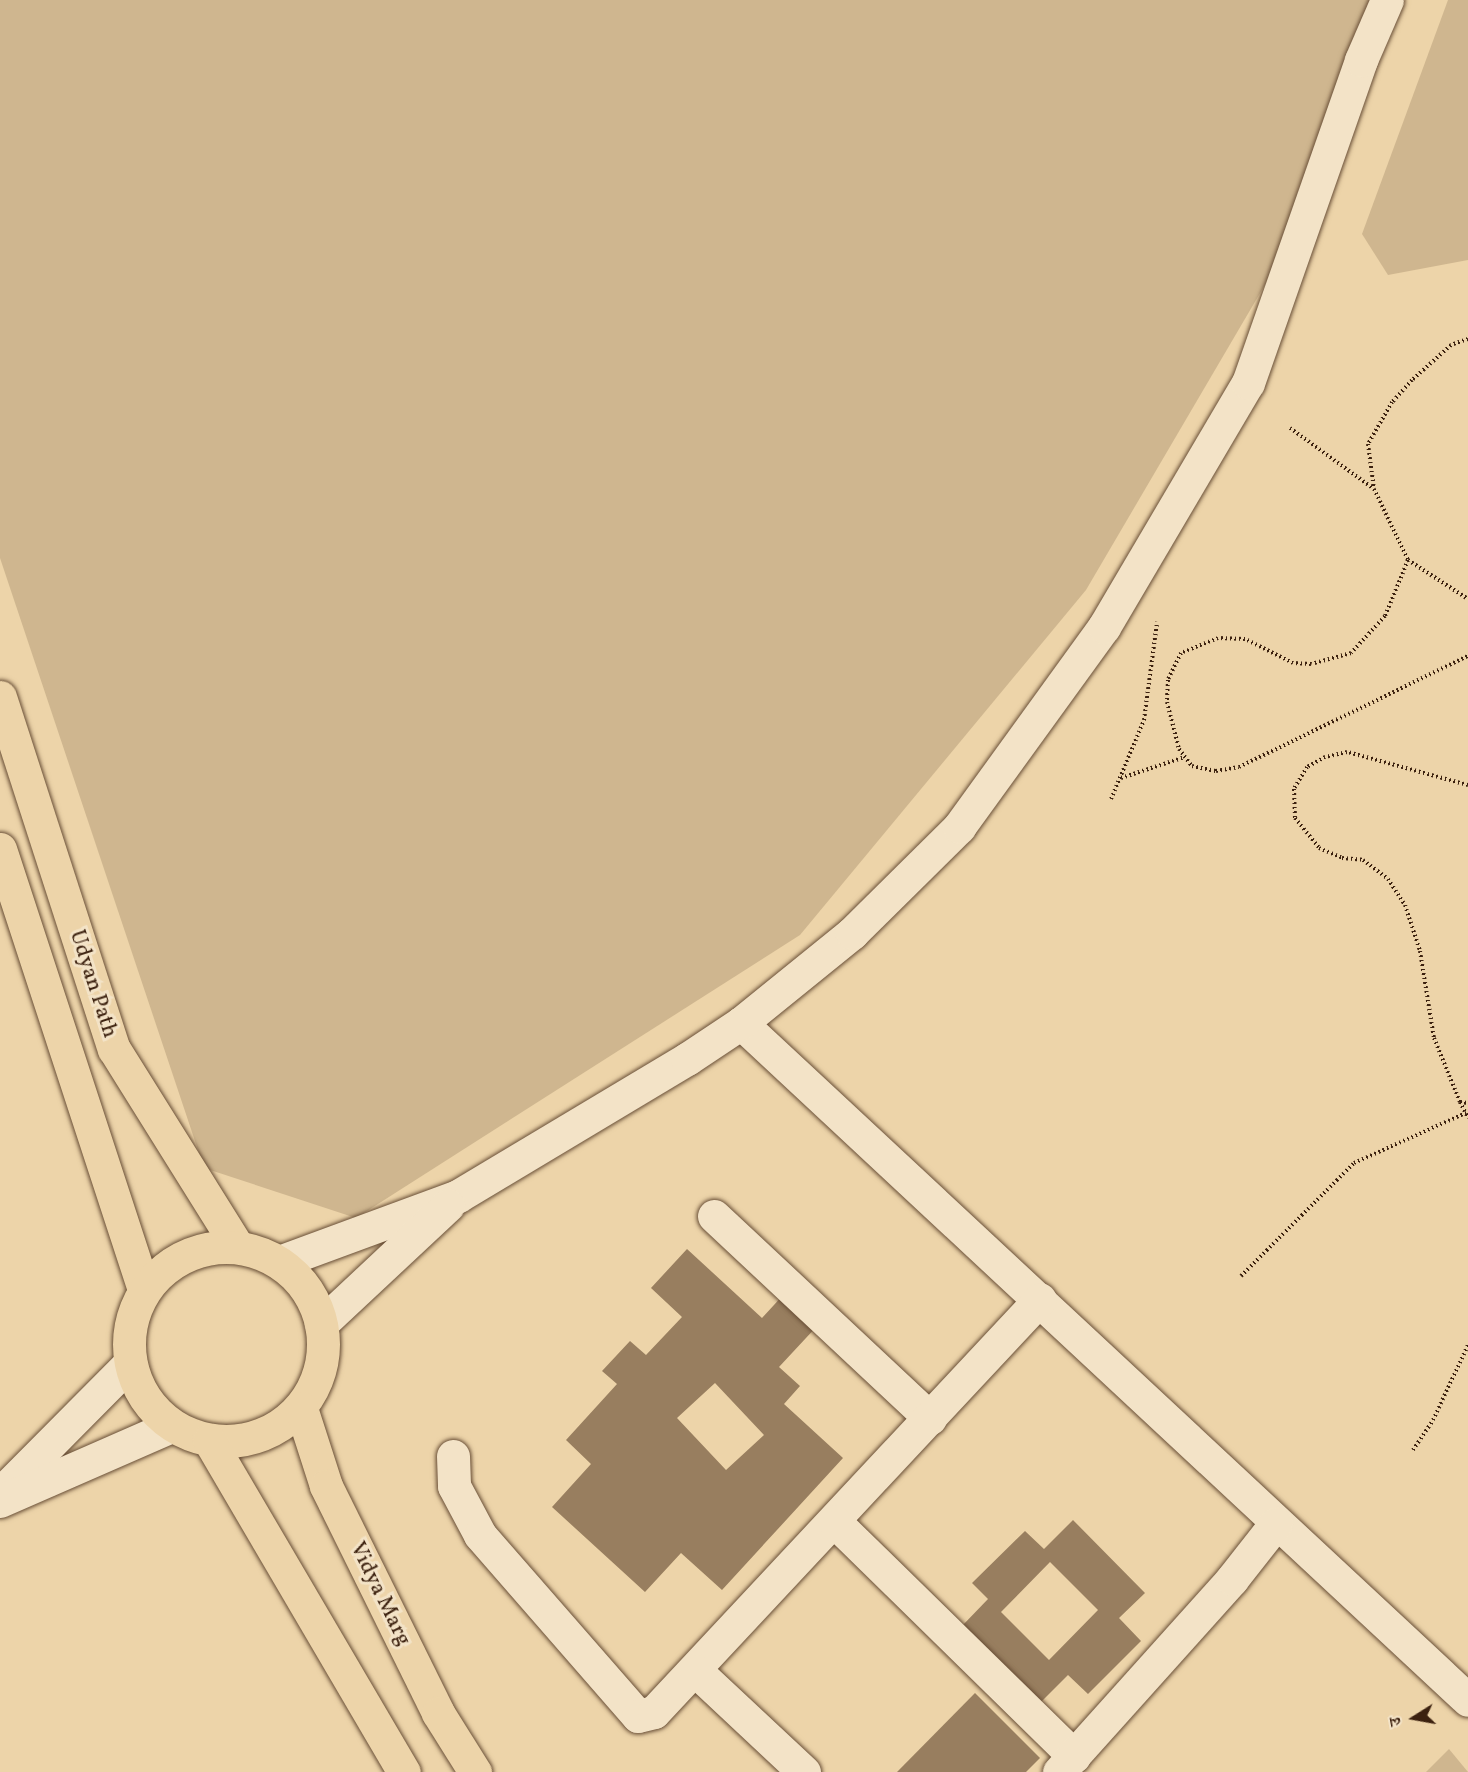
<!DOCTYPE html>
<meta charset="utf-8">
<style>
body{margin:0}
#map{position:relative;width:1468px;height:1772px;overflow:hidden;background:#edd4a9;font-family:Vollkorn,"Noto Serif Devanagari",serif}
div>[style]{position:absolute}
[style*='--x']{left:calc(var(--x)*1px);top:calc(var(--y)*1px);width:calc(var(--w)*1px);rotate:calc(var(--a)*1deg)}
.green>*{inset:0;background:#cfb68f}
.building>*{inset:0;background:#987e5f}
.path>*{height:4px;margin-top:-2px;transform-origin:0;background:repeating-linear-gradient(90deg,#3c210f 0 1.5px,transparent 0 4.5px)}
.roads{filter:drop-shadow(0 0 2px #684e36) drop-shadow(0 0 2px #684e36)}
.minor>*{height:33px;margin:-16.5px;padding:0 16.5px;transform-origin:16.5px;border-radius:16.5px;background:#f3e3c7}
.major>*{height:33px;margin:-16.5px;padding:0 16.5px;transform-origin:16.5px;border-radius:16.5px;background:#edd4a9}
.major>.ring{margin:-16.5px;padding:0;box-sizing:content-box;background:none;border:33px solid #edd4a9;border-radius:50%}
span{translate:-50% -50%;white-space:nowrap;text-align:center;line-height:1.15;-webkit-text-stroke:6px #f3e3c7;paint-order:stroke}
.street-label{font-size:22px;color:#3c210f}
.north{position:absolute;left:1384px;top:1688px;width:60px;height:60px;-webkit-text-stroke:4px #f3e3c7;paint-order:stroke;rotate:259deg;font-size:16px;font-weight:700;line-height:24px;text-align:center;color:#3c210f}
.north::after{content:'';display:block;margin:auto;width:21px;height:27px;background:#3c210f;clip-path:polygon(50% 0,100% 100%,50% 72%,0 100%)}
</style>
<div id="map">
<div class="green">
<div style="clip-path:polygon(0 0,1382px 0,1266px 283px,1086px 590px,800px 935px,356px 1218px,204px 1168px,0 558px)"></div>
<div style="clip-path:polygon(1448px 0,1468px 0,1468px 260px,1388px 275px,1362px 234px)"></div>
<div style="clip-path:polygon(1449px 1749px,1468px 1772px,1426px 1772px)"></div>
</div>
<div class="building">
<div style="clip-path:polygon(evenodd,687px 1249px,762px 1318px,785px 1293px,819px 1324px,779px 1367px,800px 1386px,784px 1404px,843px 1458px,722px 1590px,681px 1553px,645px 1592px,552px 1507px,591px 1464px,566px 1440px,617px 1384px,602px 1371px,630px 1341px,646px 1355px,682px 1317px,651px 1288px,687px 1249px,715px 1383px,764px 1435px,726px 1470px,677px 1418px,715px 1383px)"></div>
<div style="clip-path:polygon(evenodd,1073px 1520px,1145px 1593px,1119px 1618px,1141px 1641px,1088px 1694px,1068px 1675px,1038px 1705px,961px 1627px,988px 1599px,972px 1583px,1025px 1531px,1044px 1549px,1073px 1520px,1050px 1562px,1098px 1610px,1049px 1660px,1001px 1612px,1050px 1562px)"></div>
<div style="clip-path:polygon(975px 1693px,1040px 1758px,1026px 1772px,897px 1772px)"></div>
</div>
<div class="path">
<div style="--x:1468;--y:339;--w:18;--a:161"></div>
<div style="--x:1451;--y:345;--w:52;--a:138.1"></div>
<div style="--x:1412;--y:380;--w:30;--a:132"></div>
<div style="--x:1392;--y:402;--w:48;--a:119.7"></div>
<div style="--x:1368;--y:444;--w:45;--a:82.4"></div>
<div style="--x:1374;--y:489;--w:79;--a:64.4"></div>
<div style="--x:1408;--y:560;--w:72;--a:33"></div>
<div style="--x:1290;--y:428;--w:104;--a:36"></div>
<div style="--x:1408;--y:560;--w:61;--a:112.3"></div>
<div style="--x:1385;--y:616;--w:50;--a:132.6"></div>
<div style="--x:1351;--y:653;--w:41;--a:164.6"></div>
<div style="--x:1311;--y:664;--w:18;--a:-177"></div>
<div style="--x:1293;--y:663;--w:54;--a:-153.4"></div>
<div style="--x:1245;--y:639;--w:27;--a:-178"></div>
<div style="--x:1218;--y:638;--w:40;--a:158"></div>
<div style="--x:1181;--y:653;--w:30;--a:116"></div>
<div style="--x:1168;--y:680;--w:22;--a:93"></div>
<div style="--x:1167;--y:702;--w:49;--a:75.7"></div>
<div style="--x:1179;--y:749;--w:21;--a:53"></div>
<div style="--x:1192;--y:766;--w:25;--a:12"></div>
<div style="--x:1216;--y:771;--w:23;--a:-10"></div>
<div style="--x:1239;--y:767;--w:254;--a:-25.9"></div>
<div style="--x:1121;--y:778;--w:67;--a:-18.2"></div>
<div style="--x:1468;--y:785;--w:125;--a:-164.7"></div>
<div style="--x:1347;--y:752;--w:23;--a:167"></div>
<div style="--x:1325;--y:757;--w:21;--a:151"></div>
<div style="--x:1307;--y:767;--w:26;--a:121"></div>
<div style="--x:1294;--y:789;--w:29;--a:88"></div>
<div style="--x:1295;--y:818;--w:38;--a:51"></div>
<div style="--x:1319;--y:848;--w:25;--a:23"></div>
<div style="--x:1342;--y:858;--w:21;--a:5"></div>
<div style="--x:1363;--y:860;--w:31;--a:37"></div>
<div style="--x:1388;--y:879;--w:31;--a:57"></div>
<div style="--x:1405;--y:905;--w:48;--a:71.9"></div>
<div style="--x:1420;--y:951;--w:88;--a:80.9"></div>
<div style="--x:1434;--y:1038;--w:69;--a:67.9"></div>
<div style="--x:1460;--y:1102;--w:8;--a:7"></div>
<div style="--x:1111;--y:799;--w:86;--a:-67.3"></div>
<div style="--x:1144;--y:720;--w:99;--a:-82.4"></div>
<div style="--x:1460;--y:1102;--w:18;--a:63"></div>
<div style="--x:1241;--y:1276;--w:160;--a:-45"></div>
<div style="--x:1354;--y:1163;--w:123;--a:-24.1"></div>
<div style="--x:1413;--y:1450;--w:36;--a:-56"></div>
<div style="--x:1433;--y:1420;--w:83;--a:-65"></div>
</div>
<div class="roads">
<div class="minor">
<div style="--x:741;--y:1023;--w:993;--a:42.96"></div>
<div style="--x:714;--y:1216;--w:296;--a:43.1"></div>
<div style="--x:279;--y:1262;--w:191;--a:-20.2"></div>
<div style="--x:458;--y:1196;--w:267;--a:-30.9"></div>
<div style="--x:687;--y:1059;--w:65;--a:-33.7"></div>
<div style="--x:741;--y:1023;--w:143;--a:-39"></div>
<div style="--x:852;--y:933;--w:151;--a:-44.7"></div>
<div style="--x:959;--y:827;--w:247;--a:-54.1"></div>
<div style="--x:1104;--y:627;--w:283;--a:-59.5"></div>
<div style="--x:1248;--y:383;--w:342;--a:-70.7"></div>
<div style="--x:1361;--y:60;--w:65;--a:-66.6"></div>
<div style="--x:321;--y:1324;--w:174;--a:-43.1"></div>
<div style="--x:453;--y:1456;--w:30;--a:88"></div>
<div style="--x:454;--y:1486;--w:55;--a:62"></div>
<div style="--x:480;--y:1535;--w:240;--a:48.9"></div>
<div style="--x:638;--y:1716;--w:16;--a:-14"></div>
<div style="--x:654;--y:1712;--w:565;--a:-46.94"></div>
<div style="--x:0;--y:1494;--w:185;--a:-45.2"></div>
<div style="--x:0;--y:1501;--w:188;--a:-23.6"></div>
<div style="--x:834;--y:1521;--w:336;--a:44.4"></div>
<div style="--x:696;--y:1671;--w:148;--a:43.1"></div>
<div style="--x:1059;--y:1772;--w:259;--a:-48.1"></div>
<div style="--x:1232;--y:1579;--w:71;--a:-51.8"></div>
</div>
<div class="major">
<div style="--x:0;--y:697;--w:370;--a:72.1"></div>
<div style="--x:114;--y:1049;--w:232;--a:58"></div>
<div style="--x:0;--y:849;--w:464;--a:71.9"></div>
<div class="ring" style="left:129px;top:1247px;width:161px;height:161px"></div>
<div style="--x:301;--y:1408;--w:82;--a:72.2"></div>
<div style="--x:326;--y:1486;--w:253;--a:63.7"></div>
<div style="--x:438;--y:1713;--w:70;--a:57.9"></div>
<div style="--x:209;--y:1440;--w:385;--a:59.6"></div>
</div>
</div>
<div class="street-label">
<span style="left:93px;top:984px;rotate:72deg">Udyan Path</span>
<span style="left:380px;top:1594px;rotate:64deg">Vidya Marg</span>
</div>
<div class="north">उ</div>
</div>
